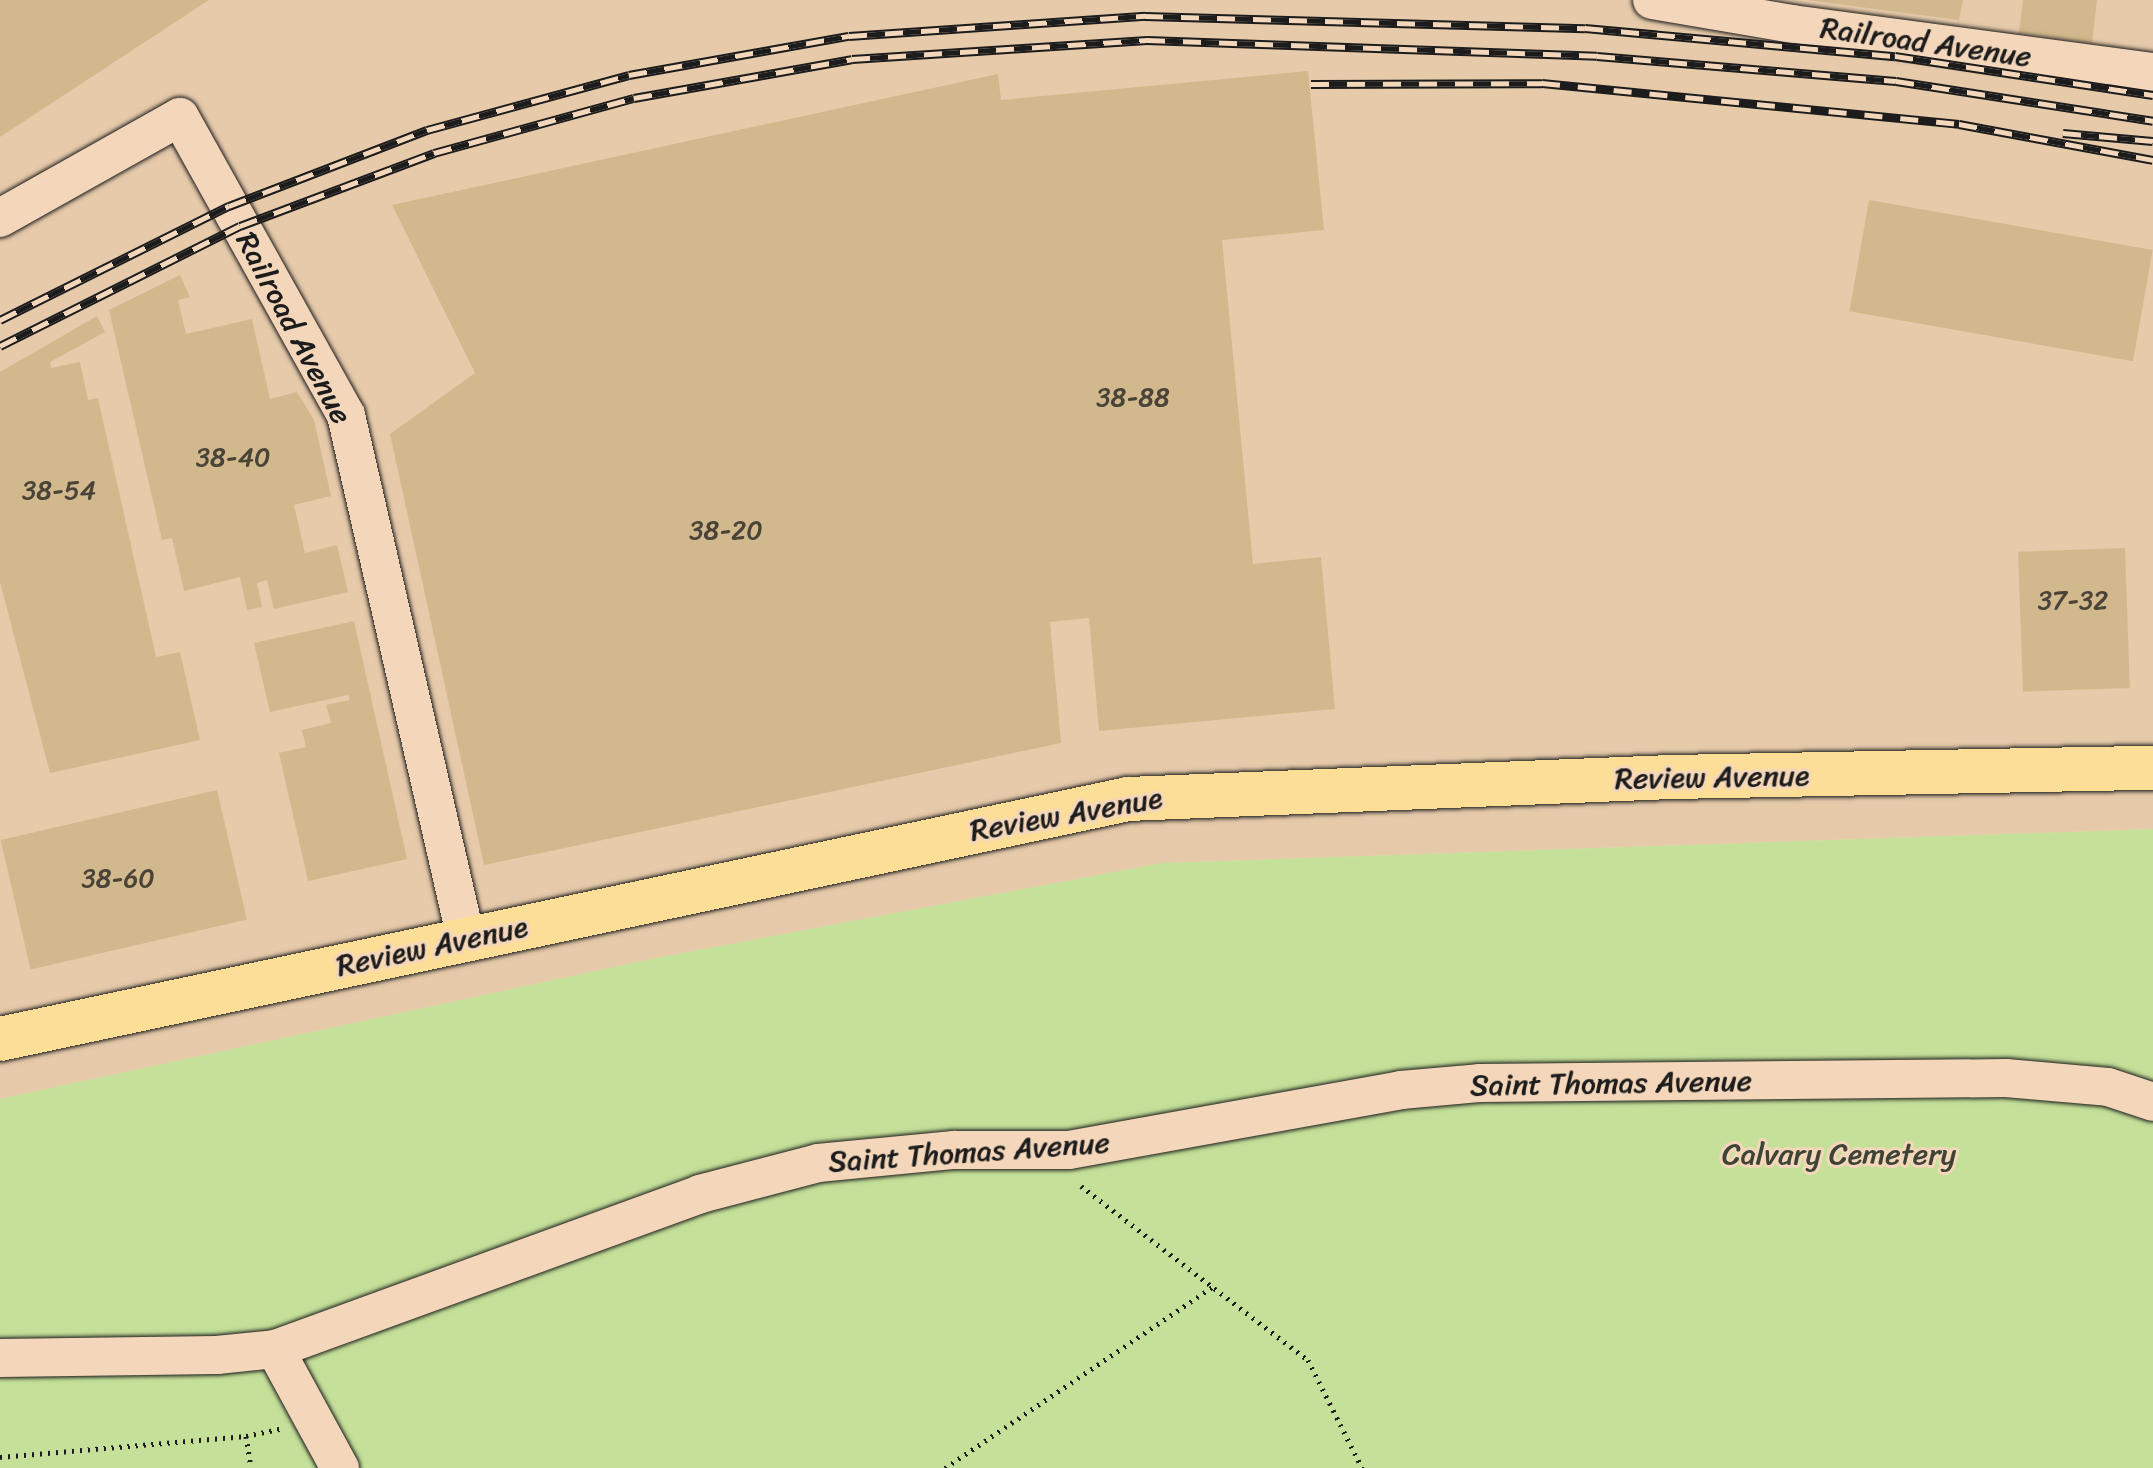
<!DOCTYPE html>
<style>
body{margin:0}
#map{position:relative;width:2153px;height:1468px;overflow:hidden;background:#f4d7bb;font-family:Sriracha,sans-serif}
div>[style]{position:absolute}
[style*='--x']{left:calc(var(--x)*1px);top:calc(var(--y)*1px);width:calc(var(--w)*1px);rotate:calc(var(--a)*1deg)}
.built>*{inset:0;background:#e6caaa}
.green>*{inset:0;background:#c5e199}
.building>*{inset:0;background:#d2b98d;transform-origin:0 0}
.path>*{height:5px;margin-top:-2.5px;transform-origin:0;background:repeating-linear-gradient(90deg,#1c1c1c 0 2px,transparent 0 8px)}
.roads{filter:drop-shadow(0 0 2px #1c1c1c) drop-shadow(0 0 2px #1c1c1c)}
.minor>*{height:38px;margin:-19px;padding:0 19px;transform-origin:19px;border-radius:19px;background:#f4d7bb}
.major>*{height:44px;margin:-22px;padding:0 22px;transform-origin:22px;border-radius:22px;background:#fdde96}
.rail>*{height:9px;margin-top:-4.5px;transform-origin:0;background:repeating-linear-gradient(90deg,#f4d7bb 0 18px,#1c1c1c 0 36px);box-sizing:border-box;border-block:2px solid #1c1c1c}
span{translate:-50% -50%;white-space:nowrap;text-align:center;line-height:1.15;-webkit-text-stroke:6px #f4d7bb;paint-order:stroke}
.number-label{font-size:26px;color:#4a4338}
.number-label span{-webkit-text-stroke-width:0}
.street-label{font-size:30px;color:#1c1c1c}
.park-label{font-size:30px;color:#3e4335}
</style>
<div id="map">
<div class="built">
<div style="clip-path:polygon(0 0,2153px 0,2153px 829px,1162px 863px,656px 958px,0 1099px)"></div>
</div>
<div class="green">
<div style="clip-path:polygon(2153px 829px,2153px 1468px,0 1468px,0 1099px,656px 958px,1162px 863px)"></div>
</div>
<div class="building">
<div style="clip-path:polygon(0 0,209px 0,0 137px)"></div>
<div style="clip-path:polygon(1808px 0,1963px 0,1959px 20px)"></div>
<div style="clip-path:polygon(2023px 0,2097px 0,2092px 43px,2019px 33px)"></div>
<div style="clip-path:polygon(1308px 71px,1324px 230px,1222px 240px,1253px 564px,1321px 557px,1335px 709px,1099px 731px,1089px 618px,1050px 622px,1061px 743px,484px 865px,390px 434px,475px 373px,392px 205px,998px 74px,1001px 100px)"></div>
<div style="left:1869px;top:200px;width:288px;height:113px;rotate:10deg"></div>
<div style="clip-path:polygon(180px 275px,190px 297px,178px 300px,186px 334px,252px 319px,270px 399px,297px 392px,314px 420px,331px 496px,294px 505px,305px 553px,337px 545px,348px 592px,274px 609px,267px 580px,257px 583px,262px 607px,247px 610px,240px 577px,184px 591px,172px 538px,162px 540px,109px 310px)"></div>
<div style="clip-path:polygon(97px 316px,105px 332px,50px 362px,51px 368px,80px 362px,88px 400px,98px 398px,156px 657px,180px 652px,200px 740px,50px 773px,0 582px,0 372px)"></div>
<div style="left:2125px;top:548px;width:140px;height:107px;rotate:88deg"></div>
<div style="clip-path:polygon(354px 621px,407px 859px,308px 881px,279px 753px,306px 747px,302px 730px,331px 723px,326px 705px,350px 700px,348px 695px,270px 712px,254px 643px)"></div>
<div style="left:217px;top:790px;width:133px;height:222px;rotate:77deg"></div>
</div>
<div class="path">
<div style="--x:1081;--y:1186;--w:286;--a:37.5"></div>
<div style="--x:1308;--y:1360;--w:121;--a:63.4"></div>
<div style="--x:246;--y:1436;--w:35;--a:-12"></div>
<div style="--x:0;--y:1457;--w:247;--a:-4.9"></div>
<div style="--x:246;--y:1436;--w:32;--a:81"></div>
<div style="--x:945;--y:1468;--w:326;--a:-34.1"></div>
</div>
<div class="roads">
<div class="minor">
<div style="--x:1652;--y:0;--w:142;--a:9.7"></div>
<div style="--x:1792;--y:24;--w:364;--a:7.6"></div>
<div style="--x:0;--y:218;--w:206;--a:-29.3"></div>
<div style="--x:180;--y:117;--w:341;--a:60.9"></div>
<div style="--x:346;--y:415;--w:538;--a:77.1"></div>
<div style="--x:275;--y:1349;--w:136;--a:61.4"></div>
<div style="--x:0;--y:1358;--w:217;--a:-0.8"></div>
<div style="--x:217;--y:1355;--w:58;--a:-5.9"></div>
<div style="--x:275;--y:1349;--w:452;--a:-20"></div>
<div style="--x:700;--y:1194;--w:122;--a:-14.7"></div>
<div style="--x:818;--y:1163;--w:137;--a:-5.5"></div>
<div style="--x:954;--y:1150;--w:115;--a:0"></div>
<div style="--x:1069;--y:1150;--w:337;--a:-10.2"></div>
<div style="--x:1401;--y:1090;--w:78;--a:-5.1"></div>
<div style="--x:1479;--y:1083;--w:527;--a:-0.54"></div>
<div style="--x:2006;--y:1078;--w:102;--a:5"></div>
<div style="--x:2108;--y:1087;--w:47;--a:18.4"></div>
</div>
<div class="major">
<div style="--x:0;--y:1039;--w:1153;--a:-12.01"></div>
<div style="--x:1128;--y:799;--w:544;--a:-2.32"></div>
<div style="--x:1672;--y:777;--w:481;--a:-1.1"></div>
</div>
</div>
<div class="rail">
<div style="--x:1311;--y:84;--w:231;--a:-0.2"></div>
<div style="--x:1542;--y:83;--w:419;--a:5.6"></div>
<div style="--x:1959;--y:124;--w:197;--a:10.5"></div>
<div style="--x:2063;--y:133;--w:90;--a:5.1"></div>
<div style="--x:0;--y:320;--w:256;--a:-26.5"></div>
<div style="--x:229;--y:206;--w:212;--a:-21"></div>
<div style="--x:427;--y:130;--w:209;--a:-15.2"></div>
<div style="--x:629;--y:75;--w:223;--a:-10.1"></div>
<div style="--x:849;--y:36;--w:297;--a:-3.9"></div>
<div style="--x:1145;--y:16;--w:440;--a:1.6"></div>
<div style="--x:1585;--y:28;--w:311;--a:5.2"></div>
<div style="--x:1895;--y:56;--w:261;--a:8.6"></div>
<div style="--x:0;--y:346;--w:268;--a:-26.6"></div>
<div style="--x:240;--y:226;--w:207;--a:-20.6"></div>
<div style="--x:434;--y:153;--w:207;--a:-15.4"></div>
<div style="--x:634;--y:98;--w:221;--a:-10.1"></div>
<div style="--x:852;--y:59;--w:296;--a:-3.7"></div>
<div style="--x:1147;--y:40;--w:450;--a:2"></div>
<div style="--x:1597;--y:56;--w:300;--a:4.8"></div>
<div style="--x:1896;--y:81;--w:260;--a:8.8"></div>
</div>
<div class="number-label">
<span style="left:1133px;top:398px">38-88</span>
<span style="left:233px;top:458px">38-40</span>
<span style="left:59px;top:491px">38-54</span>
<span style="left:726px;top:531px">38-20</span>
<span style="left:2073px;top:601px">37-32</span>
<span style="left:118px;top:879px">38-60</span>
</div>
<div class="street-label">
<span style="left:1926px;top:42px;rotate:8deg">Railroad Avenue</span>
<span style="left:294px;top:328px;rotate:62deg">Railroad Avenue</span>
<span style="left:1712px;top:777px;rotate:-1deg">Review Avenue</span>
<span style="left:1066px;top:814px;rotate:-10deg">Review Avenue</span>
<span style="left:432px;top:946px;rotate:-12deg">Review Avenue</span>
<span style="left:1611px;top:1083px;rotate:-1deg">Saint Thomas Avenue</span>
<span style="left:969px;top:1152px;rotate:-4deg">Saint Thomas Avenue</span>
</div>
<div class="park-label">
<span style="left:1839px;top:1154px">Calvary Cemetery</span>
</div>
</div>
